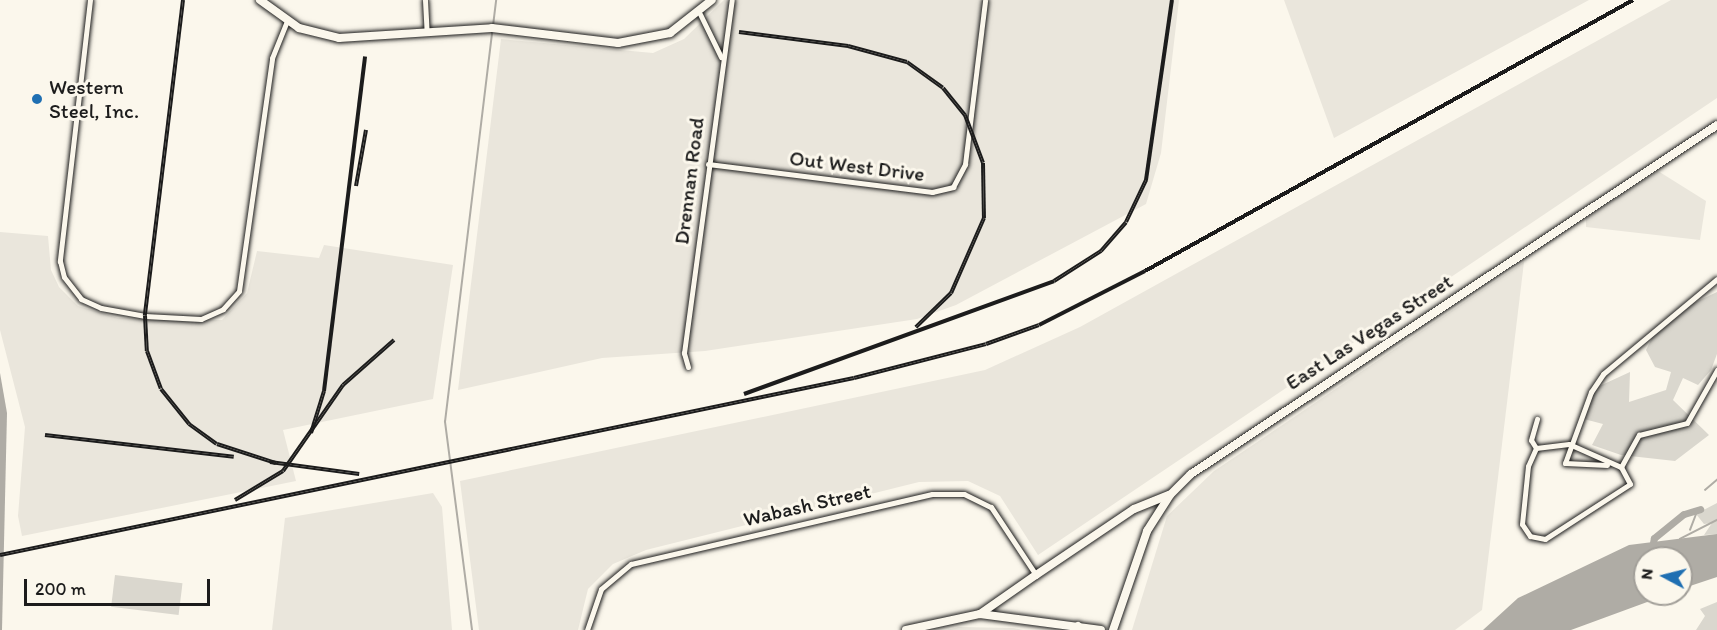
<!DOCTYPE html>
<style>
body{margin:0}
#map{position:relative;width:1717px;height:630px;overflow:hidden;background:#fbf7ec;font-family:Itim,sans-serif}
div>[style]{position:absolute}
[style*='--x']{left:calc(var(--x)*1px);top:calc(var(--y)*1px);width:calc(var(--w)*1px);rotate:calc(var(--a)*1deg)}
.built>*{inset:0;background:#eae6dc}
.green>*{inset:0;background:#dad7ce;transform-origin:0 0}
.water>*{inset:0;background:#afaca5}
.stream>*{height:1.5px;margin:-0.75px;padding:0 0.75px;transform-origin:0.75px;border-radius:0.75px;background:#afaca5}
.canal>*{height:7px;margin:-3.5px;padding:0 3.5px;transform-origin:3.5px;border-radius:3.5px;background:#afaca5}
.roads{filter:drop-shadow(0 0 2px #1c1c1c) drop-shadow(0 0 2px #1c1c1c)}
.street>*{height:5px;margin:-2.5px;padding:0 2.5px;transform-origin:2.5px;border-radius:2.5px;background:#fbf7ec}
.secondary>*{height:8px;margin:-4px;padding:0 4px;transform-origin:4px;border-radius:4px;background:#fbf7ec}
.primary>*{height:8px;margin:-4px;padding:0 4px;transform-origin:4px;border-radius:4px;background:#fbf7ec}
.rail>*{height:4px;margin-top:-2px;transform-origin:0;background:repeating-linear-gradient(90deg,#fbf7ec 0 4.5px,#1c1c1c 0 9px);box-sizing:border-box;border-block:2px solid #1c1c1c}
.dots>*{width:16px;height:16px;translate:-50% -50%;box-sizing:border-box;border:3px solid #fbf7ec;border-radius:50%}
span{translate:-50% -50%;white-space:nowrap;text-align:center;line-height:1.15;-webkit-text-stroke:6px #fbf7ec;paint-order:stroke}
.poi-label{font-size:21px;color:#1c1c1c}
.left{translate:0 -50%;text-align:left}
.street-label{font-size:21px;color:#1c1c1c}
.north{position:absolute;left:1633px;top:546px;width:60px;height:60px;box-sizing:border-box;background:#fbf7ec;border:2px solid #a29f99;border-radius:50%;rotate:277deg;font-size:16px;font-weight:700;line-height:24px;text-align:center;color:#1c1c1c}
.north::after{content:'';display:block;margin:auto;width:21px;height:27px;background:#1f6fb2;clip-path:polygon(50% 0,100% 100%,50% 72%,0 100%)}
.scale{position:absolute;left:24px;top:579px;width:186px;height:27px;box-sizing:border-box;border:3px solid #1c1c1c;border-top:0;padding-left:8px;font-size:18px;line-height:21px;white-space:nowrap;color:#1c1c1c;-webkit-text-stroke:4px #fbf7ec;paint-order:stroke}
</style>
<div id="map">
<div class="built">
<div style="clip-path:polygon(724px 0,1179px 0,1161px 153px,1146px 204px,956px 305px,917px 319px,705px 351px,602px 358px,458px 390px,501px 39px,653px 53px,684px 39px)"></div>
<div style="clip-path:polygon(1284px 0,1589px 0,1334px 138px)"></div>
<div style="clip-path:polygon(1671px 0,1717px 0,1717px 98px,1038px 555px,1000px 496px,968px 481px,919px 482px,646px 550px,613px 564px,588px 589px,578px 630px,479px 630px,460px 481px,985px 370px,1080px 327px)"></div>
<div style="clip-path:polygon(1658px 171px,1706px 201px,1700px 240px,1586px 227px,1586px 218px)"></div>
<div style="clip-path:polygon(0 232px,48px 236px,51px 270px,59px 287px,78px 306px,118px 318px,222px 320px,247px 293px,257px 251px,319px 258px,324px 245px,453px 265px,433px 399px,283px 430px,296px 481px,22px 536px,18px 516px,25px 427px,0 330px)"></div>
<div style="clip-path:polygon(1524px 262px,1482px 610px,1455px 630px,1132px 630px,1167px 516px,1214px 471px)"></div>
<div style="clip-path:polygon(433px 493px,442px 507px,452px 630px,272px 630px,285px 518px)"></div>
<div style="clip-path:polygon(959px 627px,1013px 628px,1023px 630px,946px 630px)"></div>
</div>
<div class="green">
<div style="clip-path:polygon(1717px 292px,1717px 354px,1711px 370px,1698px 385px,1683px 378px,1673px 400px,1709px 435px,1675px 461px,1621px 455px,1592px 445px,1603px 424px,1580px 418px,1593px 389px,1630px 372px,1629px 402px,1666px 390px,1671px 372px,1655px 367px,1646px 350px,1656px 330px,1683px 308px)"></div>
<div style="clip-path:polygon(1717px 503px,1717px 534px,1704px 535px,1712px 523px,1704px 524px,1696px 514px)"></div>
<div style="left:115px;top:575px;width:68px;height:32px;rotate:7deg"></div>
<div style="clip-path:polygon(1717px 602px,1717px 630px,1696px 630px,1705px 616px,1700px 609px)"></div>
</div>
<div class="water">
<div style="clip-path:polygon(0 373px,7px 413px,2px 630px,0 630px)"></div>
<div style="clip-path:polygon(1717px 534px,1717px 577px,1681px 589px,1681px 558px,1645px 558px,1645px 594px,1669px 594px,1571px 630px,1483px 630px,1518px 598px,1629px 545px)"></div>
</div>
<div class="stream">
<div style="--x:493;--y:26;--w:26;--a:-83"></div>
<div style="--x:1705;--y:490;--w:16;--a:-40"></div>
<div style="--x:1690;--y:530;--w:17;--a:-69"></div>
<div style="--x:1680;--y:539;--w:42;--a:-27.2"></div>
<div style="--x:472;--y:630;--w:210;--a:-97.4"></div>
<div style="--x:445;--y:422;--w:394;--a:-83.1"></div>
</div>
<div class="canal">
<div style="--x:1650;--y:558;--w:20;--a:-79"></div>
<div style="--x:1654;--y:538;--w:38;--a:-39"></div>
<div style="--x:1684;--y:514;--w:17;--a:-17"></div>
</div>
<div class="roads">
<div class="street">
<div style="--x:90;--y:0;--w:263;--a:96.6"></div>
<div style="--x:60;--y:261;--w:16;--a:76"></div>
<div style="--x:64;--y:277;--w:28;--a:52"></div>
<div style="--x:81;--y:299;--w:22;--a:24"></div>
<div style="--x:101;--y:308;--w:45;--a:10.3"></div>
<div style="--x:145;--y:316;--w:56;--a:3.1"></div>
<div style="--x:201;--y:319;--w:24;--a:-24"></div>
<div style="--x:223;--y:309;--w:24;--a:-48"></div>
<div style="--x:239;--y:291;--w:235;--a:-81.9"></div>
<div style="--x:272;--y:58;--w:40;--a:-68"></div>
<div style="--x:425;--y:0;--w:33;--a:87"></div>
<div style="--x:700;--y:14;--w:48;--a:64"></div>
<div style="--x:708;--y:164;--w:226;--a:7.1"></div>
<div style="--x:932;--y:192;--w:22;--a:-13"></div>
<div style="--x:953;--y:187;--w:26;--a:-62"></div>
<div style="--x:965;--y:164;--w:165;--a:-83"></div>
<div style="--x:688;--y:367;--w:15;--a:-106"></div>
<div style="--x:684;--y:353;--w:356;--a:-82.3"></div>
<div style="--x:1569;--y:444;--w:57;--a:23.9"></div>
<div style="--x:1621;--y:467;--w:19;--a:62"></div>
<div style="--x:1630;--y:484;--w:101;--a:147.1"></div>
<div style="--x:1545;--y:539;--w:15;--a:-169"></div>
<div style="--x:1530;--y:536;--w:14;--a:-124"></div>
<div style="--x:1522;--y:524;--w:58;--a:-84.1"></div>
<div style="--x:1528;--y:466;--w:20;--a:-66"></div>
<div style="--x:1536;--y:448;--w:33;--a:-7"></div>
<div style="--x:1536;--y:448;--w:9;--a:-122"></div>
<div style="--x:1531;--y:440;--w:22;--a:-74"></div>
<div style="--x:1607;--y:465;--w:42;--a:-177.3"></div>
<div style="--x:1565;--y:463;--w:76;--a:-69.9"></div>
<div style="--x:1591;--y:392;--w:22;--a:-56"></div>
<div style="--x:1603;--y:374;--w:148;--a:-39.8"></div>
<div style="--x:1621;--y:467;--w:37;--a:-61"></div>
<div style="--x:1639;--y:435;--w:49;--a:-14"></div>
<div style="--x:1687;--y:423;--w:61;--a:-60.5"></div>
<div style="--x:587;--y:630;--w:43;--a:-71.1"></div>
<div style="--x:601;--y:589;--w:39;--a:-40"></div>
<div style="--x:631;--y:564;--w:309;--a:-13.1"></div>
<div style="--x:932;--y:494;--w:32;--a:0"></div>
<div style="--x:964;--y:494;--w:30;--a:26"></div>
<div style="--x:991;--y:507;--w:82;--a:56.5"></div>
</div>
<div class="secondary">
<div style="--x:260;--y:0;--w:48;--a:35.7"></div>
<div style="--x:299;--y:28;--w:41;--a:14"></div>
<div style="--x:339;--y:38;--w:153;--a:-3.7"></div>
<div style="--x:492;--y:28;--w:127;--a:6.8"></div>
<div style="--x:618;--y:43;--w:53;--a:-10.9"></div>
<div style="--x:670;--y:33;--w:53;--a:-38.2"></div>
<div style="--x:980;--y:614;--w:122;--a:7.5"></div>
<div style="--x:906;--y:630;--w:76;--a:-12.2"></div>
<div style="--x:980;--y:614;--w:68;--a:-34.9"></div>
</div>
<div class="primary">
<div style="--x:1036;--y:575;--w:118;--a:-34"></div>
<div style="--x:1134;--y:509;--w:38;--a:-22"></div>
<div style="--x:1078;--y:626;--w:5;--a:53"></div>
<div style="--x:1113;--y:630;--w:105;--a:-71"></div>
<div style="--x:1147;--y:531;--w:43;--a:-57.4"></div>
<div style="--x:1170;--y:495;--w:30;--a:-45"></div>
<div style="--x:1191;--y:474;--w:631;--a:-33.56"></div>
</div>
</div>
<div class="rail">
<div style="--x:183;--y:0;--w:318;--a:96.9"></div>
<div style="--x:145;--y:316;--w:35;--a:87"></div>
<div style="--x:147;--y:351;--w:40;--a:69.8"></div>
<div style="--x:161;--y:389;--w:45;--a:51.3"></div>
<div style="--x:189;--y:424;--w:34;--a:36"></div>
<div style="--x:217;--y:444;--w:62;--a:17.9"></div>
<div style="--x:739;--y:32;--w:110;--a:7.3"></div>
<div style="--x:848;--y:46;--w:61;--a:15.2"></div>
<div style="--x:907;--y:62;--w:44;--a:35.8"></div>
<div style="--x:943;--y:88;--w:35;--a:51"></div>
<div style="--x:965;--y:115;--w:51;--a:69.4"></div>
<div style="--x:983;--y:163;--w:55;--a:89"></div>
<div style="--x:984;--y:218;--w:82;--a:113.7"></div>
<div style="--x:951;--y:293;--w:49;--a:135.8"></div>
<div style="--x:356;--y:186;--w:57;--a:-79.9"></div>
<div style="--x:744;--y:394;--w:330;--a:-20"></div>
<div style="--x:1054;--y:281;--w:56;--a:-32.6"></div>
<div style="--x:1101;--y:251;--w:38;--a:-49"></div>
<div style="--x:1126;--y:222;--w:47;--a:-64.5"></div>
<div style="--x:1146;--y:180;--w:182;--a:-81.8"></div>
<div style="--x:311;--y:433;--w:44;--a:-72.8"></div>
<div style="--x:324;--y:391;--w:337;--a:-83"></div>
<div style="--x:45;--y:435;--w:190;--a:6.6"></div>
<div style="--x:270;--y:462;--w:90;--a:7.7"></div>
<div style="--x:235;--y:500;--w:56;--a:-31.1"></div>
<div style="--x:283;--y:471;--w:105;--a:-55.1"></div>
<div style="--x:343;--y:385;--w:68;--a:-41.4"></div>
<div style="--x:0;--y:555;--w:872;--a:-11.71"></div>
<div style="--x:854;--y:378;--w:136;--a:-14.4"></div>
<div style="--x:986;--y:344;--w:56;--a:-19.7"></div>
<div style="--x:1039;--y:325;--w:119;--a:-27"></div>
<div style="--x:1145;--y:271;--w:558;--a:-29.04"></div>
</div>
<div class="dots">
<div style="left:37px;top:99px;background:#1f6fb2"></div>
</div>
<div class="poi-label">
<span class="left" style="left:49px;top:99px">Western<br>Steel, Inc.</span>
</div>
<div class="street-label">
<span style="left:857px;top:166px;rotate:7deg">Out West Drive</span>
<span style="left:689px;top:181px;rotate:-83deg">Drennan Road</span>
<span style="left:1369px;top:332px;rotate:-33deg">East Las Vegas Street</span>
<span style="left:807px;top:505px;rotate:-13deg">Wabash Street</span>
</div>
<div class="north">N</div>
<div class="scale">200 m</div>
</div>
